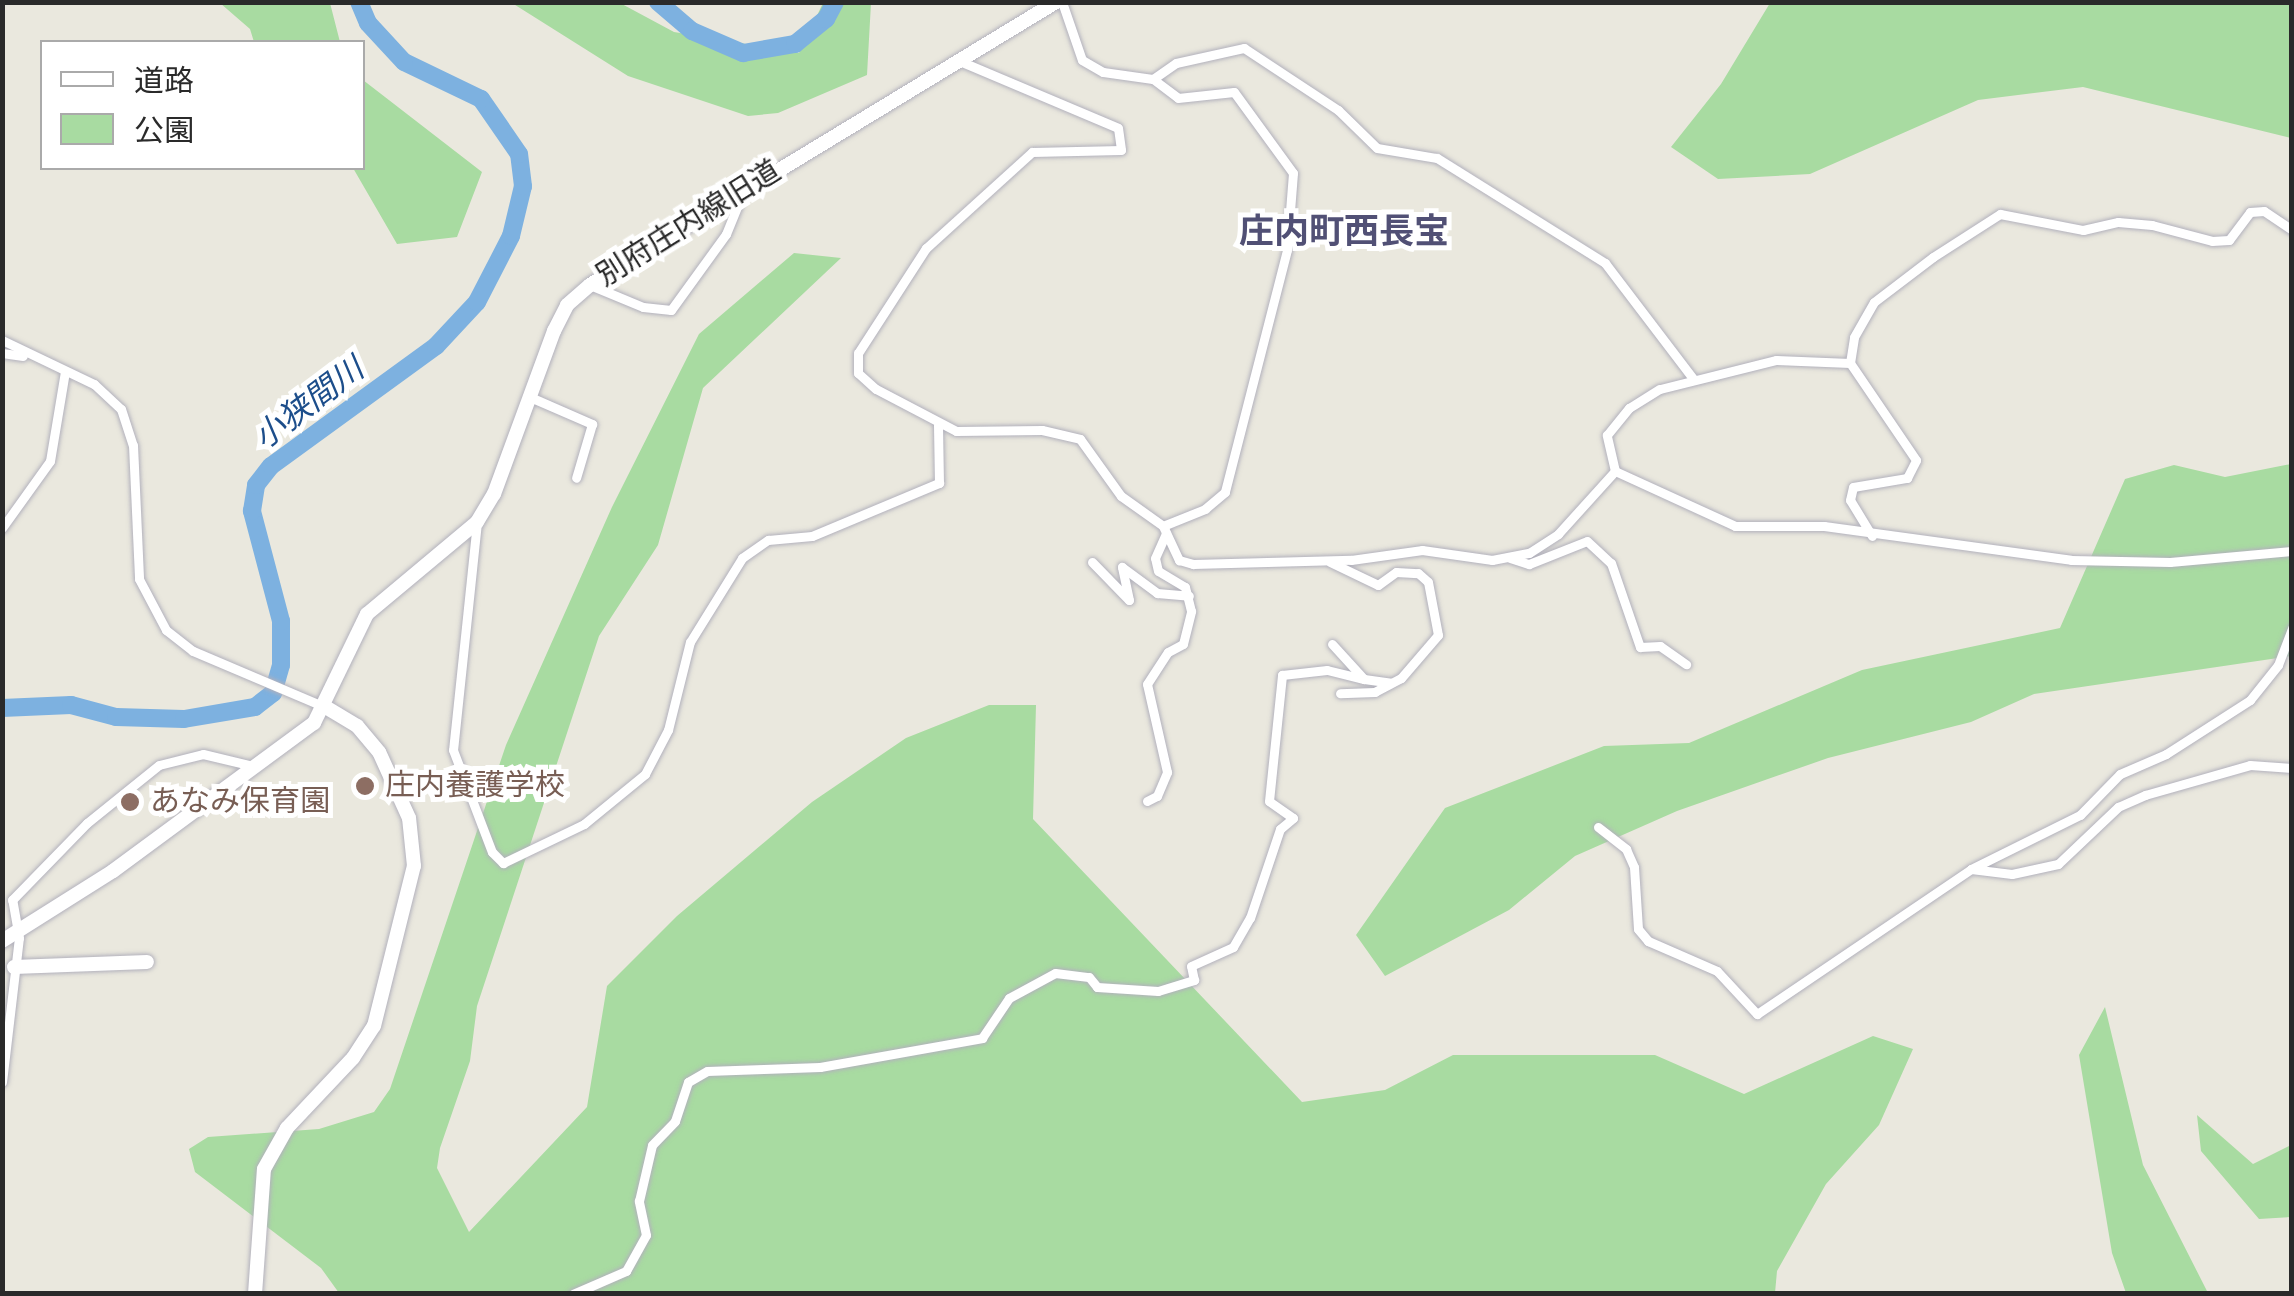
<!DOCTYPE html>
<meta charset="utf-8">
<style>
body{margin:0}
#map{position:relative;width:2294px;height:1296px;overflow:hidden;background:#eae8de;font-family:"Source Sans 3","Noto Sans JP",sans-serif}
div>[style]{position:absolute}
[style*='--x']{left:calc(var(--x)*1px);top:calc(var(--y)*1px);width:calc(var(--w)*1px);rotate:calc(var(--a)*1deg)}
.green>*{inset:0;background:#a8dba1}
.river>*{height:18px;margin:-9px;padding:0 9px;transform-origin:9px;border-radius:9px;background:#7db1e0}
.roads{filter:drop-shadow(0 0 2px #b2b1bc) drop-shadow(0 0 2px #b2b1bc)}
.street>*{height:9px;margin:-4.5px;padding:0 4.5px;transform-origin:4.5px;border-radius:4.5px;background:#fff}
.secondary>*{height:14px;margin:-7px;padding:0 7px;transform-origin:7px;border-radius:7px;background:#fff}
.rail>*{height:2.5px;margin:-1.25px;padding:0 1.25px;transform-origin:1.25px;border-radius:1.25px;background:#a2a1b2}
.dots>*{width:28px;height:28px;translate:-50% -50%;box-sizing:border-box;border:5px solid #fff;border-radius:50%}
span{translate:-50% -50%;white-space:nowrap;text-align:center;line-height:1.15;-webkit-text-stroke:10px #fff;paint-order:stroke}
.street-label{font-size:30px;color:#2a2a2a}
.education-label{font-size:30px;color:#785e54}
.left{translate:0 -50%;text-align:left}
.water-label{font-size:32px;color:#1d4e8b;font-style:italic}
.quarter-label{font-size:35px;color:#515075;font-weight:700}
.frame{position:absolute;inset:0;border:5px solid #2a2a2a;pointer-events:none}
.legend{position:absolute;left:40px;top:40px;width:325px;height:130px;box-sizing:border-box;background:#fff;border:2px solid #aaa;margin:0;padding:12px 18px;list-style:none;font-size:30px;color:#2a2a2a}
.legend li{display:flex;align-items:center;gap:20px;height:50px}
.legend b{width:50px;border:2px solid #aaa}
</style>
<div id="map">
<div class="green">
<div style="clip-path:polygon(220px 3px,330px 3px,340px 42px,254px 42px,250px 29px)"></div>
<div style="clip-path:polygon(512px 3px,620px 3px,674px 32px,799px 53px,823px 3px,871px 3px,867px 75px,778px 113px,748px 116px,628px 76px)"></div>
<div style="clip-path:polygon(1770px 3px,2291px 3px,2291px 138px,2083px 87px,1978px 100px,1810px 174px,1718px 179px,1671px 147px,1721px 84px)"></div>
<div style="clip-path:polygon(363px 80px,482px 172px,457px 237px,397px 244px,353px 168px,362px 168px)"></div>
<div style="clip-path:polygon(794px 253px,841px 258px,703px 388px,658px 545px,599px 636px,477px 1006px,470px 1061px,440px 1148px,437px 1168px,469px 1232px,587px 1107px,607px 986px,677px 916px,812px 802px,906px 738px,989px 705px,1036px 705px,1033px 819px,1302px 1102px,1385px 1090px,1453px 1055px,1655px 1055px,1744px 1094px,1873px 1036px,1913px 1049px,1879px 1125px,1826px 1184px,1777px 1271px,1775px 1293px,339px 1293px,321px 1268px,195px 1172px,189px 1149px,208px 1137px,319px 1129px,374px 1112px,390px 1089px,506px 745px,612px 507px,699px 334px)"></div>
<div style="clip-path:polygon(2291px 464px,2291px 656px,2034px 694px,1971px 722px,1828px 758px,1677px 811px,1575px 856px,1509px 910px,1385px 976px,1356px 935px,1445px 808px,1604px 746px,1689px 743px,1862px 670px,2060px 628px,2125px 479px,2174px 465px,2225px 477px)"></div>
<div style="clip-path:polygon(2105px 1007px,2143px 1165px,2208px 1293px,2126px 1293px,2112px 1253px,2079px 1055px)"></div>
<div style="clip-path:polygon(2197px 1115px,2253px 1164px,2291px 1145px,2291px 1217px,2259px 1219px,2201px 1151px)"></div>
</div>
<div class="river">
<div style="--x:658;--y:2;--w:45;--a:40.5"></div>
<div style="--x:692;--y:31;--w:56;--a:23.3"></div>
<div style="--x:743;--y:53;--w:53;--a:-9.8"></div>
<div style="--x:795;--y:44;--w:40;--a:-39"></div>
<div style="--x:826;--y:19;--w:19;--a:-62"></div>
<div style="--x:2;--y:708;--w:69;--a:-2.5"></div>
<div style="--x:71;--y:705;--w:47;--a:14.9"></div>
<div style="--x:116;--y:717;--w:68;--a:1.7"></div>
<div style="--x:184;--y:719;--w:72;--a:-9.6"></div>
<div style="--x:255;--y:707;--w:23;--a:-38"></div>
<div style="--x:273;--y:693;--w:29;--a:-74"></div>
<div style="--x:281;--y:665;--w:44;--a:-90"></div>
<div style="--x:281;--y:621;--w:114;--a:-104.8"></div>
<div style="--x:252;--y:511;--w:26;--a:-81"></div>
<div style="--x:256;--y:485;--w:24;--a:-52"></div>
<div style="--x:271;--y:466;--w:204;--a:-36"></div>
<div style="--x:436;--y:346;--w:60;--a:-47"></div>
<div style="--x:477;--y:302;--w:74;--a:-62.7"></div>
<div style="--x:511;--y:236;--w:51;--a:-76.5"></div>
<div style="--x:523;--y:186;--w:32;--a:-97"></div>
<div style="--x:519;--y:154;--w:67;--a:-124.6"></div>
<div style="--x:481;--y:99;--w:85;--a:-154.3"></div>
<div style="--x:404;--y:62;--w:53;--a:-132.7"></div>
<div style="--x:368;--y:23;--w:23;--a:-113"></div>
</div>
<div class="roads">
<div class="street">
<div style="--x:1062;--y:2;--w:61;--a:71"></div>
<div style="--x:1082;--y:60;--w:24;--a:30"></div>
<div style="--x:1103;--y:72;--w:50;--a:8"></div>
<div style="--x:1153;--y:79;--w:31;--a:37"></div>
<div style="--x:1178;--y:98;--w:56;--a:-6.1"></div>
<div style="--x:1234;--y:92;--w:100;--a:53.9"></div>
<div style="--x:1293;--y:173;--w:77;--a:94.5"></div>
<div style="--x:1287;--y:250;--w:250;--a:104.4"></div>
<div style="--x:1225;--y:492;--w:26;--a:140"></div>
<div style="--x:1205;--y:509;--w:45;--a:158"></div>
<div style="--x:962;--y:62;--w:169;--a:22.9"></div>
<div style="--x:1118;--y:128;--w:22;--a:82"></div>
<div style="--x:1121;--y:150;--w:89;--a:178.7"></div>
<div style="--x:1032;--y:152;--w:143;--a:137.8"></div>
<div style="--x:926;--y:248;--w:125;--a:122.9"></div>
<div style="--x:858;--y:353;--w:20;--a:90"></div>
<div style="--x:858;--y:373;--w:24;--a:42"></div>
<div style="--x:876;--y:389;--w:90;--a:27.7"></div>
<div style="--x:956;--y:431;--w:86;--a:-0.7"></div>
<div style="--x:1042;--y:430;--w:39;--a:13"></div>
<div style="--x:1080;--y:439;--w:70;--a:54.3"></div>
<div style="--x:1121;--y:496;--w:52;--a:35.5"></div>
<div style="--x:1163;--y:526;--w:38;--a:65"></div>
<div style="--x:1179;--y:560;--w:15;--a:16"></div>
<div style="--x:1193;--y:564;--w:158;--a:-1.5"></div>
<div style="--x:1351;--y:560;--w:72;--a:-8"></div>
<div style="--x:1422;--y:550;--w:71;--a:8.1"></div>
<div style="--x:1492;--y:560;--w:38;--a:-11"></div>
<div style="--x:1529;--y:553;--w:35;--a:-33"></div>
<div style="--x:1558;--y:534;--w:85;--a:-47.9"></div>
<div style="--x:1153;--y:79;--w:28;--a:-35"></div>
<div style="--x:1176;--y:63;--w:70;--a:-12.4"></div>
<div style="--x:1244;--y:48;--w:113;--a:33.4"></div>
<div style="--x:1338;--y:110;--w:54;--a:44.3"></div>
<div style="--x:1377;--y:148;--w:61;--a:9.5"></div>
<div style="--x:1437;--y:158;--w:198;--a:32"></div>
<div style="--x:1605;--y:263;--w:147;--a:52.7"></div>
<div style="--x:590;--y:285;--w:57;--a:22.5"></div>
<div style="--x:643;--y:307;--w:28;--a:6"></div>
<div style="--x:671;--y:310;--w:94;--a:-54.1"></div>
<div style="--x:726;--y:234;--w:48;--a:-67.8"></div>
<div style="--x:2;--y:340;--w:102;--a:25.6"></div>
<div style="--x:94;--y:384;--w:37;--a:43"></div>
<div style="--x:121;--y:409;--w:38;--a:72"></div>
<div style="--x:133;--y:445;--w:134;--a:87.4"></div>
<div style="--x:139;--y:579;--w:58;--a:62.1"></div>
<div style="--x:166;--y:630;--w:34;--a:38"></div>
<div style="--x:193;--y:651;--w:143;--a:23"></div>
<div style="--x:2;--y:353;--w:21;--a:8"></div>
<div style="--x:530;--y:397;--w:68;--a:23.5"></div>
<div style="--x:592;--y:424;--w:56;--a:106.5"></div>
<div style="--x:1615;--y:471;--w:132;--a:24.6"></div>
<div style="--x:1735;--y:526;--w:89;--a:0"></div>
<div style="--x:1824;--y:526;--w:249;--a:7.8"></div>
<div style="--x:2071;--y:560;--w:99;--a:1.2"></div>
<div style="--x:2170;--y:562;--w:122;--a:-5.2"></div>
<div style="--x:1615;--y:471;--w:37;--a:-103"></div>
<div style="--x:1607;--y:435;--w:35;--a:-51"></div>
<div style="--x:1629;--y:408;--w:36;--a:-32"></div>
<div style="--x:1660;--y:389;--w:120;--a:-14"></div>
<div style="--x:1776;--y:360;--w:74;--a:2.3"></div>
<div style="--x:477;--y:522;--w:229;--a:96"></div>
<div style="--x:453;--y:750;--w:109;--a:69.1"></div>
<div style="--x:492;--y:852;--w:16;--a:45"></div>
<div style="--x:503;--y:863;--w:90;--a:-25.7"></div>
<div style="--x:584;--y:824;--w:79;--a:-39.3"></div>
<div style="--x:645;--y:774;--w:50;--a:-62.4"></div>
<div style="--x:668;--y:730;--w:91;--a:-76"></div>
<div style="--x:690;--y:642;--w:99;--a:-58.2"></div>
<div style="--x:742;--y:558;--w:32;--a:-35"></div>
<div style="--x:768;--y:540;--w:44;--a:-5.2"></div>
<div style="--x:812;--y:536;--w:138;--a:-22.7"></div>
<div style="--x:939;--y:483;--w:58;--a:-91"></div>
<div style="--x:2;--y:528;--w:82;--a:-54.4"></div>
<div style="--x:50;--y:461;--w:91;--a:-80.5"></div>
<div style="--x:1872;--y:536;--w:42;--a:-121.4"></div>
<div style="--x:1850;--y:500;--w:13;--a:-77"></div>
<div style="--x:1853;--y:487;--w:55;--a:-9.5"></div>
<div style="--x:1907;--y:478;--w:20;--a:-63"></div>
<div style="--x:1916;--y:460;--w:117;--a:-124.2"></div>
<div style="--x:1850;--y:363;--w:26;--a:-81"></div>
<div style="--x:1854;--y:337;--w:40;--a:-60.3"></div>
<div style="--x:1874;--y:302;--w:74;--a:-37.3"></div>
<div style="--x:1933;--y:257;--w:80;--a:-32.7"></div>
<div style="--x:2000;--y:214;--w:85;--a:10.9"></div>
<div style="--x:2083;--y:230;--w:36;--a:-13"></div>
<div style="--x:2118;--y:222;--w:34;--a:5"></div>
<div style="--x:2152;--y:225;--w:62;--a:14.9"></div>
<div style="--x:2212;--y:241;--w:17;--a:-3"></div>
<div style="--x:2229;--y:240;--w:35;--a:-53"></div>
<div style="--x:2250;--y:212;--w:14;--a:-4"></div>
<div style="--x:2264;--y:211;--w:34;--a:34"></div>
<div style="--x:1510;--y:558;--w:20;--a:18"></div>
<div style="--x:1529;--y:564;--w:62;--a:-21.6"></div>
<div style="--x:1587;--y:541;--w:33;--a:43"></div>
<div style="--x:1611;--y:563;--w:89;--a:71"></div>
<div style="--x:1640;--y:647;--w:20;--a:-3"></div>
<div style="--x:1660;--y:646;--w:32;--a:35"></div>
<div style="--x:1092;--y:562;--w:53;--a:45.8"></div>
<div style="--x:1129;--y:600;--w:34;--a:-102"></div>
<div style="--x:1122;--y:567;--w:44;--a:36.6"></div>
<div style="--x:1157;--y:593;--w:32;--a:5"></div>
<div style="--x:1330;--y:562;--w:53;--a:25.6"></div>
<div style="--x:1378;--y:585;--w:22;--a:-36"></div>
<div style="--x:1396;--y:572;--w:22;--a:3"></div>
<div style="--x:1418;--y:573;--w:13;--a:42"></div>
<div style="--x:1428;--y:582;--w:54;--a:79.3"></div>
<div style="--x:1438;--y:635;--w:57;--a:130.7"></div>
<div style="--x:1401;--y:678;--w:30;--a:152"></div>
<div style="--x:1375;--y:692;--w:35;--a:178"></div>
<div style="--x:1332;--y:644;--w:47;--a:47.6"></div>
<div style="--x:1364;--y:679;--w:27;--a:8"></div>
<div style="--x:1147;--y:801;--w:11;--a:-27"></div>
<div style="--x:1157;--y:796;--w:26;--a:-67"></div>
<div style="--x:1167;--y:772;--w:90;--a:-102.8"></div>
<div style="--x:1147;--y:684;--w:38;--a:-57"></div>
<div style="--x:1168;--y:652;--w:17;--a:-28"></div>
<div style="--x:1183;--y:644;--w:34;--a:-76"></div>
<div style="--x:1191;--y:611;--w:25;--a:-104"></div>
<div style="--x:1185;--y:587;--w:31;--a:-149"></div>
<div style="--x:1158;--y:571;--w:13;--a:-103"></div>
<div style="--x:1155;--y:558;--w:27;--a:-66"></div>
<div style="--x:1598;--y:827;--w:36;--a:38"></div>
<div style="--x:1626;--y:849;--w:20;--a:66"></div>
<div style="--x:1634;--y:867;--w:62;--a:86.3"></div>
<div style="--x:1638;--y:929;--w:16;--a:50"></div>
<div style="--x:1648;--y:941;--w:75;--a:23.5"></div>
<div style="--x:1717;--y:971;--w:59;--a:47.1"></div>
<div style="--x:1757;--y:1014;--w:258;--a:-34.1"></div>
<div style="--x:1971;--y:869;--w:122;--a:-26.4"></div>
<div style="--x:2080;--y:815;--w:57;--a:-45.7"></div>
<div style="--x:2120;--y:774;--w:50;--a:-23.5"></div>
<div style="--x:2166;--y:754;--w:100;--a:-32.7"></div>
<div style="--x:2250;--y:700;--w:45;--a:-51.3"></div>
<div style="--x:2278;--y:665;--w:40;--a:-69"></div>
<div style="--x:1971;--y:869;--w:41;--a:7"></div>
<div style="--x:2012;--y:874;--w:47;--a:-12.3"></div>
<div style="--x:2058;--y:864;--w:83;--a:-43.5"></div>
<div style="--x:2118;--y:807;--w:30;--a:-24"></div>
<div style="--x:2145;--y:795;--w:109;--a:-15.9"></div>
<div style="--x:2250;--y:765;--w:42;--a:4.1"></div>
<div style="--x:2;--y:1082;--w:145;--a:-83.3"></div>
<div style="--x:19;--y:938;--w:39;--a:-100"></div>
<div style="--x:12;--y:900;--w:107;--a:-45.8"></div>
<div style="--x:87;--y:823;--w:92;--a:-38.9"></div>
<div style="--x:159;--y:765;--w:45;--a:-14"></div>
<div style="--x:203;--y:754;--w:51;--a:13.5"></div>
<div style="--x:573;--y:1294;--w:58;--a:-23.5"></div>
<div style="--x:626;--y:1271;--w:41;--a:-60.9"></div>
<div style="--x:646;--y:1235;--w:35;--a:-102"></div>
<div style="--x:639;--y:1201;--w:57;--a:-76.9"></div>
<div style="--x:652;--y:1145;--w:33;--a:-46"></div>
<div style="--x:675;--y:1121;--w:41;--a:-71.6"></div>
<div style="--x:688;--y:1082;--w:22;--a:-30"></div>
<div style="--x:707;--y:1071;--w:113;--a:-2"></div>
<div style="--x:820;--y:1067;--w:165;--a:-10.1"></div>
<div style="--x:982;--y:1038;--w:48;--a:-56"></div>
<div style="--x:1009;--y:998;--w:52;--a:-28.5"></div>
<div style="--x:1055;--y:973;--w:34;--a:7"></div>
<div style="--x:1089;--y:977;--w:13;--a:51"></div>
<div style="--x:1097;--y:987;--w:61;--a:3.8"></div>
<div style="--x:1158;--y:991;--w:38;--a:-17"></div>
<div style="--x:1194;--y:980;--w:14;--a:-102"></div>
<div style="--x:1191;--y:966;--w:46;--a:-24.3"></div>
<div style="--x:1233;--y:947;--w:34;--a:-60"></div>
<div style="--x:1250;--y:918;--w:94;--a:-71.4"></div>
<div style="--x:1280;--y:829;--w:17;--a:-40"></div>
<div style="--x:1293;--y:818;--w:29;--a:-145"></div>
<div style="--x:1269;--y:801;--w:127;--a:-84.1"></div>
<div style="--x:1282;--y:675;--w:45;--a:-6.3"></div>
<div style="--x:1327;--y:670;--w:38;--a:14"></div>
</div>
<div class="secondary">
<div style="--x:2;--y:941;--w:131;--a:-32.2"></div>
<div style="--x:113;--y:871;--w:250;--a:-36.4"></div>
<div style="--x:314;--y:723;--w:121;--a:-64.1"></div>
<div style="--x:367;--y:614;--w:143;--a:-39.9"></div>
<div style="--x:477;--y:522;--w:33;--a:-59"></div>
<div style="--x:494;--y:494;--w:174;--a:-69.8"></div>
<div style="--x:554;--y:331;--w:29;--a:-63"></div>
<div style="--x:567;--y:305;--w:30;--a:-41"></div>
<div style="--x:590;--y:285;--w:545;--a:-31.27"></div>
<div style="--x:14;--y:967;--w:133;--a:-2.2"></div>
<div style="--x:255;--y:1294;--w:125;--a:-85.9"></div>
<div style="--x:264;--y:1169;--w:47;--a:-60.7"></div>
<div style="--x:287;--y:1128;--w:96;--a:-46.7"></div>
<div style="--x:353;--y:1058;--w:38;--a:-57"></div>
<div style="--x:374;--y:1026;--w:165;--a:-76"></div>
<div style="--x:414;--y:866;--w:48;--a:-95.9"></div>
<div style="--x:409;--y:818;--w:72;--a:-114.4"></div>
<div style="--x:379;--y:752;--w:34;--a:-130"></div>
<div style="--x:357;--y:726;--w:37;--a:-149"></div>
</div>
</div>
<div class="rail">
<div style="--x:2;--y:912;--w:84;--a:90"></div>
</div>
<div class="dots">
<div style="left:365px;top:786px;background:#8d6e63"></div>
<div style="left:130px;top:802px;background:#8d6e63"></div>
</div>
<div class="street-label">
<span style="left:689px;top:224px;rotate:-32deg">別府庄内線旧道</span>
</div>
<div class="education-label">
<span class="left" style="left:385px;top:786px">庄内養護学校</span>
<span class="left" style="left:150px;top:802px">あなみ保育園</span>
</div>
<div class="water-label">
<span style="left:309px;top:404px;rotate:-37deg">小狭間川</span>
</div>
<div class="quarter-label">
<span style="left:1344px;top:232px">庄内町西長宝</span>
</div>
<div class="frame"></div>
<ul class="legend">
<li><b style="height:12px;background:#fff"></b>道路</li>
<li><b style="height:28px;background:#a8dba1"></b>公園</li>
</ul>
</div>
